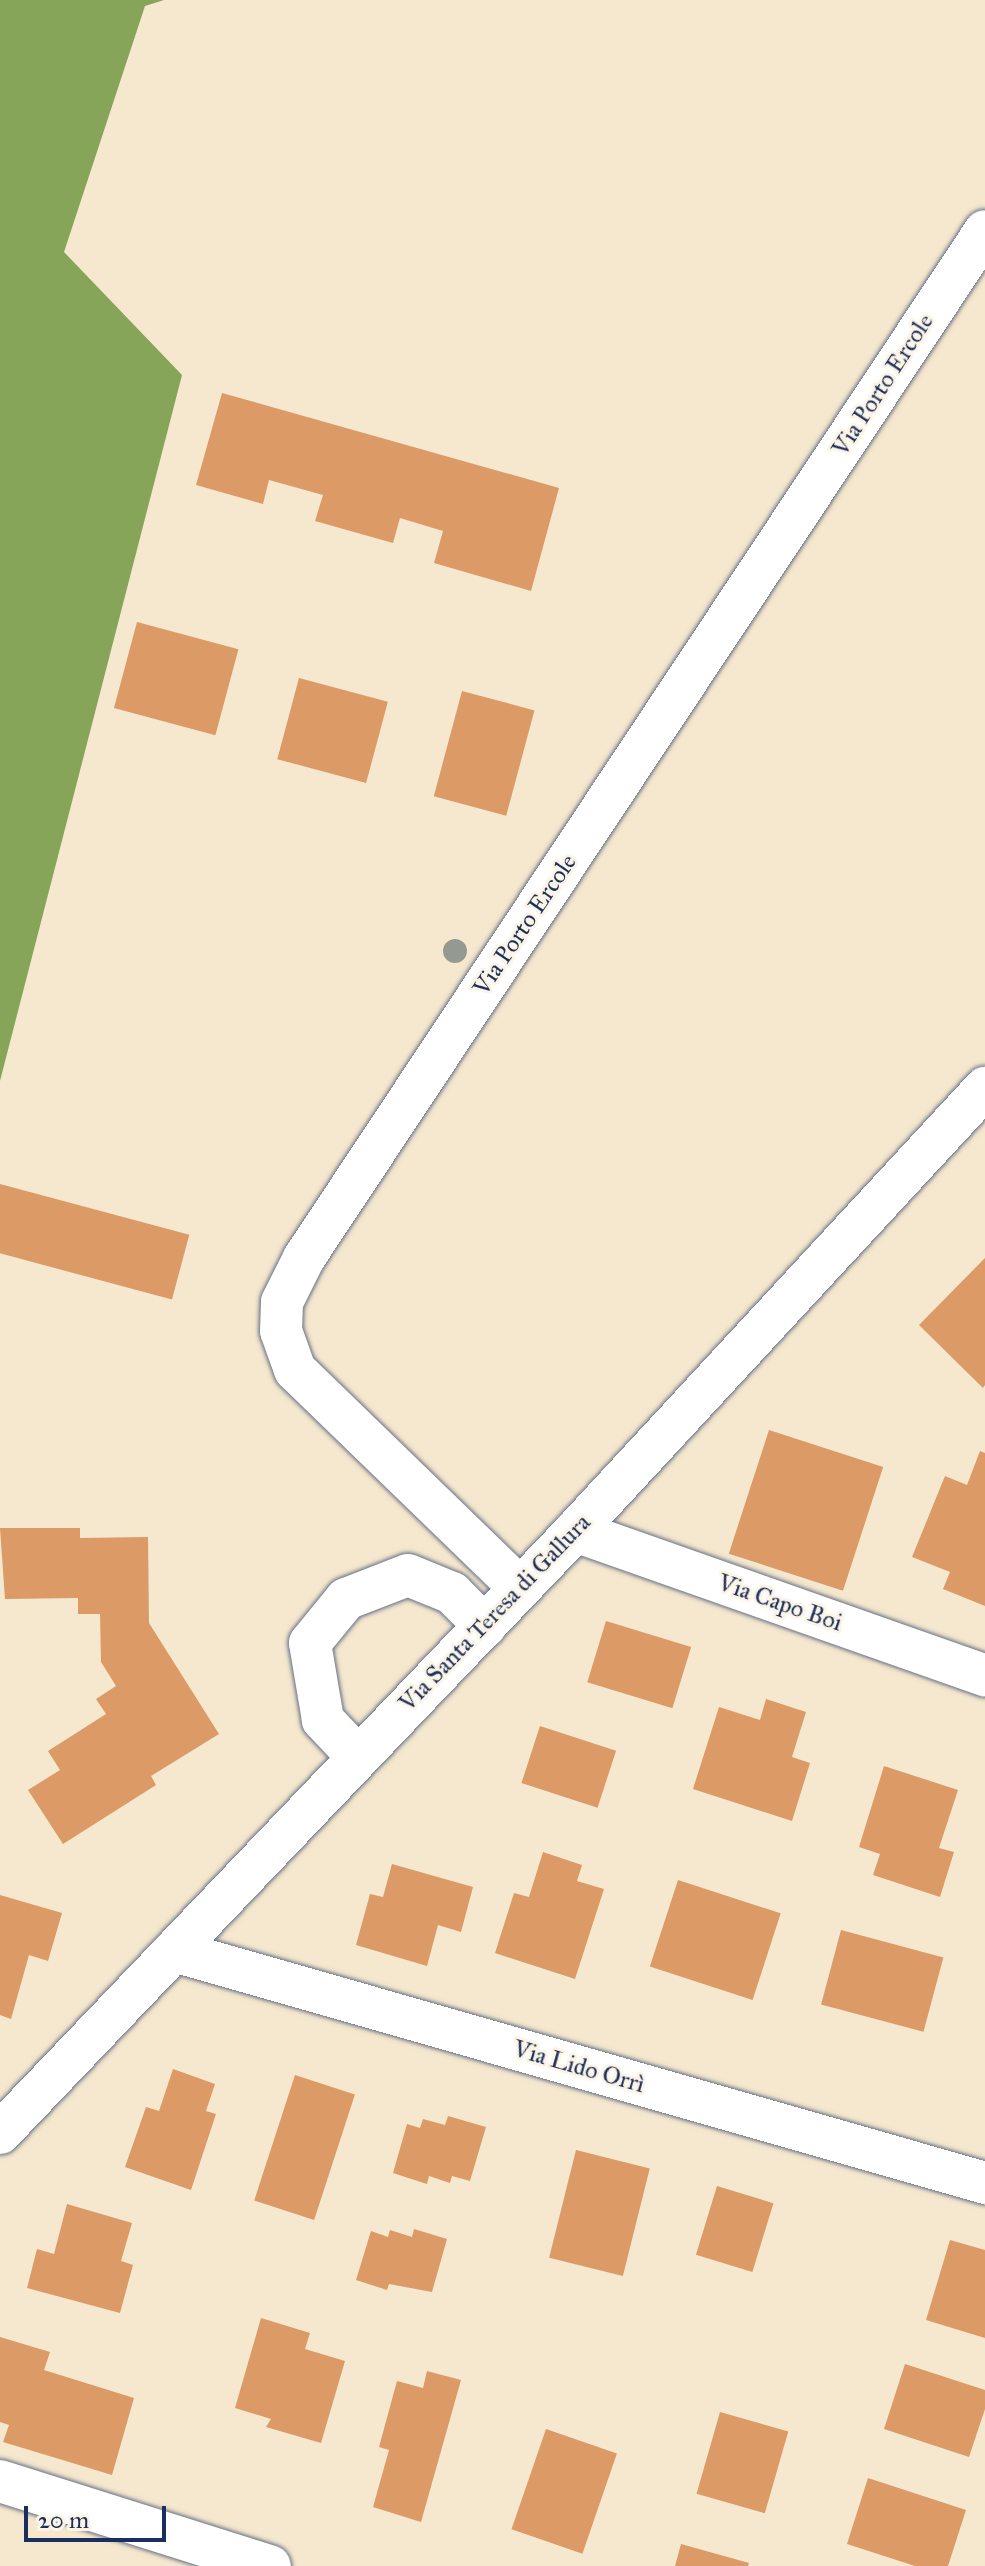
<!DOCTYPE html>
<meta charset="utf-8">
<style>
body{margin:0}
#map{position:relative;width:985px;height:2566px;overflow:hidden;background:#f5e8ce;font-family:"IM FELL Great Primer",serif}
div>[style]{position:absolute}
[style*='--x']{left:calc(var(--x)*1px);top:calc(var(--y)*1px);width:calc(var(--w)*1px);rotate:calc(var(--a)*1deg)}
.forest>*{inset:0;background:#86a559}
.building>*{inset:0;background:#db9a66;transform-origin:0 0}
.roads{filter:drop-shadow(0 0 2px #677085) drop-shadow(0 0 2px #677085)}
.street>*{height:42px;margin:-21px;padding:0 21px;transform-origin:21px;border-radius:21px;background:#fff}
.trees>*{width:24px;height:24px;margin:-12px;border-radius:50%;background:#949a92}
span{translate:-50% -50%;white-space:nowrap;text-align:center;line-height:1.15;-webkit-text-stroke:6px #fcf5e5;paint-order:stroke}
.street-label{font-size:24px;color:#1b2f5e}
.scale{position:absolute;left:24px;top:2506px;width:142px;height:36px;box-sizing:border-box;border:4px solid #1b2f5e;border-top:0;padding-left:10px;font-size:24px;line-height:28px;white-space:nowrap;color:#1b2f5e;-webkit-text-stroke:6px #fcf5e5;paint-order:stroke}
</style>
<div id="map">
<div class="forest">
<div style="clip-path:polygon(0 0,164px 0,145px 6px,64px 252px,182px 375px,0 1081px)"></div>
</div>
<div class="building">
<div style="clip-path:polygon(222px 393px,559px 488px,531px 591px,434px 563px,443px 531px,400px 518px,393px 543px,315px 521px,323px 495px,269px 480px,263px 504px,196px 485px)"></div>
<div style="left:137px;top:622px;width:105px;height:89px;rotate:15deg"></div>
<div style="left:299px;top:678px;width:92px;height:84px;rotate:15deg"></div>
<div style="left:462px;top:691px;width:75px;height:109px;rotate:15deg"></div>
<div style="left:0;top:1184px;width:196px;height:67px;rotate:15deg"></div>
<div style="clip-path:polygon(985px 1258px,985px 1385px,983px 1388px,919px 1325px)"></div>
<div style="left:769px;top:1430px;width:120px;height:130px;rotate:18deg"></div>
<div style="clip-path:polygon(980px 1451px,985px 1453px,985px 1606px,943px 1589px,950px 1572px,912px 1557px,945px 1476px,967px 1485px)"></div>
<div style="clip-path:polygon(0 1528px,80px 1528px,80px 1538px,148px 1537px,149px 1623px,219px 1734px,151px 1776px,156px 1785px,63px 1844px,28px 1790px,60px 1770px,48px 1751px,106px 1714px,96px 1699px,116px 1686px,101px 1662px,100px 1614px,78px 1614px,78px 1598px,5px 1599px)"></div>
<div style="left:606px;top:1621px;width:89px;height:64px;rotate:17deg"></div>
<div style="clip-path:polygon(766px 1699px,806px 1712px,792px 1757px,810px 1763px,792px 1821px,693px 1789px,719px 1707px,760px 1720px)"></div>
<div style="left:540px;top:1726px;width:80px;height:60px;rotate:18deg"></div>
<div style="clip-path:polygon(884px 1766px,958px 1790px,939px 1848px,954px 1852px,940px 1897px,873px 1875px,880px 1854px,859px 1847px)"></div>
<div style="clip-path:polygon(543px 1852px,582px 1865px,577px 1881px,604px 1889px,575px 1979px,495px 1953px,514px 1893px,529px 1897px)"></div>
<div style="clip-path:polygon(392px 1864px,473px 1887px,461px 1932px,438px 1925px,427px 1966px,356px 1945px,370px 1894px,383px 1897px)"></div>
<div style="left:678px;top:1880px;width:108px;height:91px;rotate:18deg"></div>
<div style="clip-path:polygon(0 1895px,62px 1913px,48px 1961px,29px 1955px,11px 2019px,0 2015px)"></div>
<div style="left:841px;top:1930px;width:106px;height:77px;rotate:15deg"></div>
<div style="clip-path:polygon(173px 2069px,215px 2084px,206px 2111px,216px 2114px,191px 2190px,125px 2167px,146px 2107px,159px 2111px)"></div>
<div style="left:295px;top:2075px;width:63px;height:132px;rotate:18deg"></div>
<div style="clip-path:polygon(448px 2116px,486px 2127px,470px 2181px,452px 2176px,450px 2183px,429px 2176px,427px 2184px,393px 2173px,407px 2124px,420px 2128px,423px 2119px,445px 2125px)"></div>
<div style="left:576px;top:2150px;width:76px;height:111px;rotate:14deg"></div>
<div style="left:717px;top:2186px;width:59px;height:72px;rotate:17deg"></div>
<div style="clip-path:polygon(67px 2204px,132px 2223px,121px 2261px,133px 2265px,120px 2313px,27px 2288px,37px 2249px,54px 2254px)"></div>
<div style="clip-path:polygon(414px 2229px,447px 2239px,432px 2292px,389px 2284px,387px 2290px,356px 2280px,371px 2231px,388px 2237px,390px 2230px,412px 2237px)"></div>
<div style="clip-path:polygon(950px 2240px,985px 2250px,985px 2338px,926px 2320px)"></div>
<div style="clip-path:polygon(261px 2318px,310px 2333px,305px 2349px,345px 2361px,321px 2443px,266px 2427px,271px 2419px,235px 2408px)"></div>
<div style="clip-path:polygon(0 2337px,50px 2352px,44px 2370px,134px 2398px,112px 2475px,3px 2442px,9px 2425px,0 2422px)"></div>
<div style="clip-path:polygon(905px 2364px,985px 2390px,985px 2409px,969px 2457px,884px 2429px)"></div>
<div style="clip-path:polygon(427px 2371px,461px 2380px,421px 2522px,373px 2507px,389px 2450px,379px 2447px,397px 2381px,423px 2388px)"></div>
<div style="left:720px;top:2412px;width:71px;height:85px;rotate:16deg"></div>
<div style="left:546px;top:2429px;width:75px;height:106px;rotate:19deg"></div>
<div style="clip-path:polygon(868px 2478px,966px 2510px,948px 2566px,915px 2566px,847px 2544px)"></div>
<div style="clip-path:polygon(681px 2544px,749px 2563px,748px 2566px,675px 2566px)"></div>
</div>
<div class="roads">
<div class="street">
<div style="--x:575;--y:1531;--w:435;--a:19.4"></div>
<div style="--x:520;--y:1588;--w:313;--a:-135.9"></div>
<div style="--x:295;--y:1370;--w:41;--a:-109.7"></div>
<div style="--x:281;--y:1331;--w:29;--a:-88"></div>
<div style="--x:282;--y:1302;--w:49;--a:-63.4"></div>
<div style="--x:304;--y:1258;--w:1232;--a:-56.45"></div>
<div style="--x:357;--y:1756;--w:50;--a:-133.4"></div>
<div style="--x:323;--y:1720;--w:78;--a:-99.6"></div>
<div style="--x:310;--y:1643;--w:57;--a:-50.7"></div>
<div style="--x:346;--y:1599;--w:66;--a:-21.2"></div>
<div style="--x:408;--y:1575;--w:48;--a:22.2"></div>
<div style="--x:452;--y:1593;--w:47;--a:45"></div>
<div style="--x:174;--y:1951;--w:844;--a:15.96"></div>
<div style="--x:0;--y:2133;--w:832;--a:-46.31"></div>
<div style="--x:575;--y:1531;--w:604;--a:-47.22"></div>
<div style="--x:0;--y:2481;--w:283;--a:17.5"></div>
</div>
</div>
<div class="trees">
<div style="left:455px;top:951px"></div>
</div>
<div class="street-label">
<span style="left:883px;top:385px;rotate:-57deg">Via Porto Ercole</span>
<span style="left:525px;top:925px;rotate:-56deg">Via Porto Ercole</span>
<span style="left:780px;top:1603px;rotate:19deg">Via Capo Boi</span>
<span style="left:495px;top:1613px;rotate:-46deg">Via Santa Teresa di Gallura</span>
<span style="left:579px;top:2067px;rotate:16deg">Via Lido Orrì</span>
</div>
<div class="scale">20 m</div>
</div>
